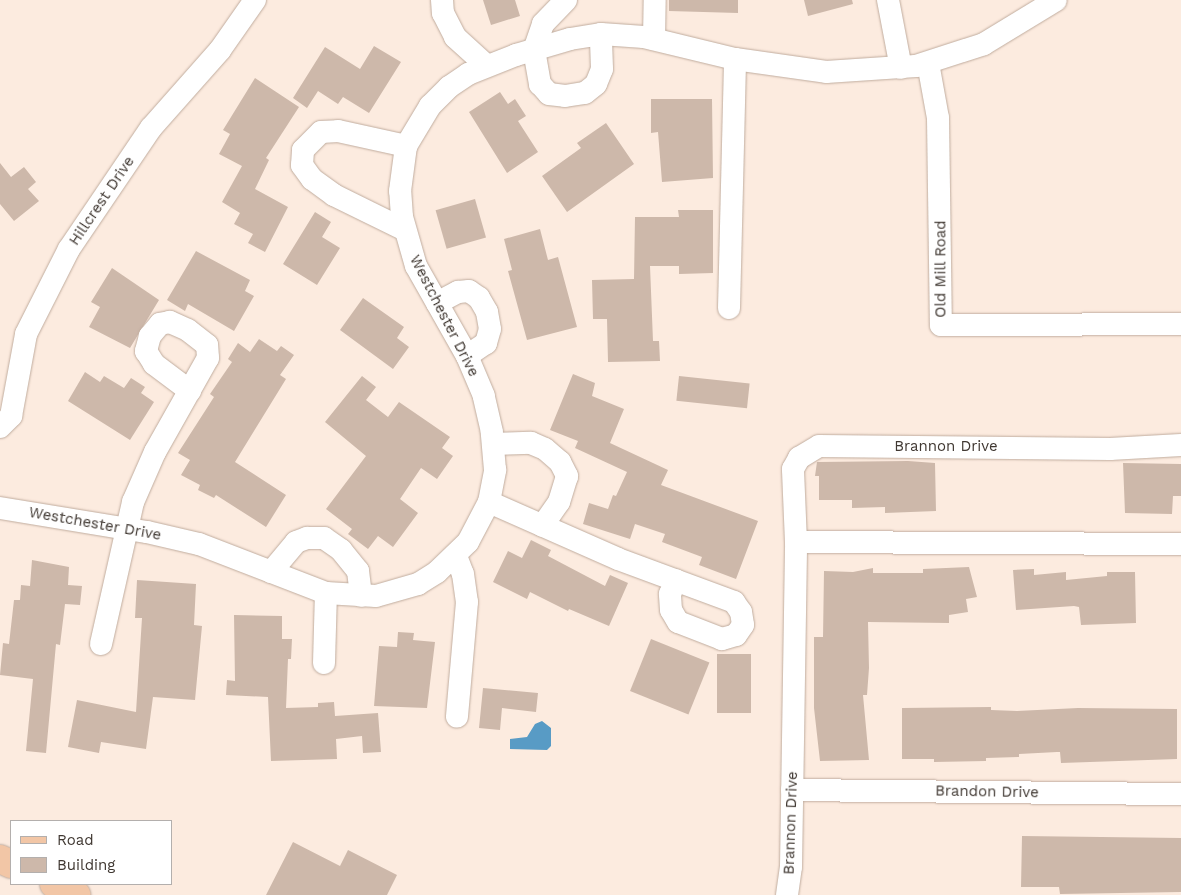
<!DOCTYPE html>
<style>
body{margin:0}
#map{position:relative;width:1181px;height:895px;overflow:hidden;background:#fcebdf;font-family:"Work Sans",sans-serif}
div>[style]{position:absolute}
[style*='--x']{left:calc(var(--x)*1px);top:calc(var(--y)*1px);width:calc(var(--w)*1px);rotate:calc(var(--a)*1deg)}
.water>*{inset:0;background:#589bc5}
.building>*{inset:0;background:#cdb8aa;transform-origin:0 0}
.roads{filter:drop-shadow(0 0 1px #c0ac9e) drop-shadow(0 0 1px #c0ac9e)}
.minor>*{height:22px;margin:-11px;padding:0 11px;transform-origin:11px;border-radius:11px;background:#fff}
.major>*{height:28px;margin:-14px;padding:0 14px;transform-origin:14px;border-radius:14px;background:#f2c6a6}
span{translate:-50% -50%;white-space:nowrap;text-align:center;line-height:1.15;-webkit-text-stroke:4px #fff;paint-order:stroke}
.street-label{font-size:15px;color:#403832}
.legend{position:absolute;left:10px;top:820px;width:162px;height:65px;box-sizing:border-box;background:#fff;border:1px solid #b3afad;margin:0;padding:6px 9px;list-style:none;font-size:15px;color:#403832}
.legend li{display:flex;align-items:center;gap:10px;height:25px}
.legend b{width:25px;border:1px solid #b3afad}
</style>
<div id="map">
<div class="water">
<div style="clip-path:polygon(542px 721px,551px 728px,551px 746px,547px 750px,510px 749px,510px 739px,527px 737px,535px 724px)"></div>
</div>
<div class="building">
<div style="clip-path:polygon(483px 0,515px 0,520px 16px,491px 25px)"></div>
<div style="clip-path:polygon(669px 0,738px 0,738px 13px,669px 11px)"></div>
<div style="clip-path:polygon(804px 0,852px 0,853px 4px,808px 16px)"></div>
<div style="clip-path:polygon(374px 46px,401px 62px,369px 113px,343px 97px,338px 104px,318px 91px,307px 108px,293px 98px,325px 47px,360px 69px)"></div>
<div style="clip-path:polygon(255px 78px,299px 107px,266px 158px,269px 160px,255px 189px,288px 207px,265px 252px,248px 243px,253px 234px,234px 224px,240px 213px,222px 202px,242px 166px,219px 154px,230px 134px,223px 130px)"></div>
<div style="clip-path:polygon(500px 92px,508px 104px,515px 99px,526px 116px,518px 121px,538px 152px,507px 173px,469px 112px)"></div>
<div style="clip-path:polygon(651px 99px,712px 99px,713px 178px,662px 182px,658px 132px,651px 133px)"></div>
<div style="clip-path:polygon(606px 123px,634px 164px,567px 212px,542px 176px,581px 148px,577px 143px)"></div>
<div style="clip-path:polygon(0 163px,11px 177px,24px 167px,36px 182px,28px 189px,39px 201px,14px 221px,0 204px)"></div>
<div style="left:475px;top:199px;width:40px;height:41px;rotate:74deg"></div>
<div style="clip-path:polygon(678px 210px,713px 210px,713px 273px,679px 274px,679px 266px,650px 266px,653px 341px,659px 341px,660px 361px,608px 362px,607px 319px,593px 319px,592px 280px,634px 279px,635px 217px,679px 217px)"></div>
<div style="clip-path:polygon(315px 212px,331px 222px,322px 237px,340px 248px,317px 285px,283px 264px)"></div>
<div style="clip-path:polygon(540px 229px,548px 260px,558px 257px,577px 327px,527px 340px,508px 271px,512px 270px,504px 239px)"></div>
<div style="clip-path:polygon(196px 251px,250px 280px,245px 291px,254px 296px,234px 331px,188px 304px,185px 311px,167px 300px)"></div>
<div style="clip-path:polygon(112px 268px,159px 300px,130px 348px,89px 327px,100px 307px,91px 302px)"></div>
<div style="clip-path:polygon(363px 298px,404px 327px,397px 338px,409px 347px,393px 369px,340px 330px)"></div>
<div style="clip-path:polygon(259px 339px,277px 351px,281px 346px,294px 355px,280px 375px,286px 379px,235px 462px,286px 495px,266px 527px,216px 495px,214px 498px,198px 490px,200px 485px,181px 475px,190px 460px,178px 453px,214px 397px,210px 394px,232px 362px,228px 359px,238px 343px,250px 352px)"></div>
<div style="clip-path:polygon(85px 372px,100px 382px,104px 376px,124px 388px,131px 378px,145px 387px,141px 393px,154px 402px,130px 440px,68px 401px)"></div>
<div style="clip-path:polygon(573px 374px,595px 383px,592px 396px,624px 409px,610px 443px,668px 470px,661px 485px,758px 521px,736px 579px,699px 565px,702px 557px,662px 542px,665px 534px,635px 524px,630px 539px,583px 524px,589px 503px,608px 509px,613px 495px,616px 496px,627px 472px,575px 448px,578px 441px,550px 430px)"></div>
<div style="clip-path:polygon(362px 376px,376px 387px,366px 400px,388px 417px,399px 402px,450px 437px,442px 448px,453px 456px,437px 479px,421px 468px,400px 499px,418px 513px,393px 547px,378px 536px,368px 549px,348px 534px,352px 529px,326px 509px,366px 456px,325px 422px)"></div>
<div style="left:679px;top:376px;width:71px;height:25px;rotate:6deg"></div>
<div style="clip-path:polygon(908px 461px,935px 463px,936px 511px,885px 513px,885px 507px,852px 508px,852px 500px,819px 500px,819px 476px,815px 476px,817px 462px)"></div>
<div style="clip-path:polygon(1123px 463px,1181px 464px,1181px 496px,1173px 496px,1172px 514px,1125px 513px)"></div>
<div style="clip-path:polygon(531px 540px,551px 550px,548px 556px,605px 586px,610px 575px,628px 583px,609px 626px,569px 609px,568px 611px,530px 592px,527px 599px,493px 582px,508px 551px,522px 558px)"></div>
<div style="clip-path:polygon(32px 560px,69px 567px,68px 585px,82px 586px,80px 605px,65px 604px,60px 645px,56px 644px,46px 753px,26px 751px,33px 679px,0 675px,3px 643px,9px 644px,14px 600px,20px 600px,21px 585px,30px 586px)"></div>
<div style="clip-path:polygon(969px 567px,977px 597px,966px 599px,968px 612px,949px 615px,949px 623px,868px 622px,869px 668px,867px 695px,863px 695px,869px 760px,820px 761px,814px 708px,814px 637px,823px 637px,824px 571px,853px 572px,873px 568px,873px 573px,923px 573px,923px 569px)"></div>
<div style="clip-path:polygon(1034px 569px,1034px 575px,1066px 572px,1066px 580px,1107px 576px,1107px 572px,1135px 572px,1136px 623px,1081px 625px,1079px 607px,1074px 606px,1016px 610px,1013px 570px)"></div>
<div style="clip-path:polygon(137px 580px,196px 584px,194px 625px,202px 626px,195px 700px,153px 697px,146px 749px,101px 742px,99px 753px,68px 747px,77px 700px,136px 712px,142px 618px,135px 618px)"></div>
<div style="clip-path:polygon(234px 615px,282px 616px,282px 639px,292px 639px,291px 659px,288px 659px,286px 708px,318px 707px,318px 703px,334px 702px,335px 716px,378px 713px,381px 752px,363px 753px,362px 736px,336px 739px,337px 759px,271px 761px,268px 697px,226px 695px,227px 680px,235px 681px)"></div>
<div style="clip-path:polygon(398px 632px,414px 633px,413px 640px,435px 642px,427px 708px,374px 706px,379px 646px,397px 647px)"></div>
<div style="left:651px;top:639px;width:63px;height:56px;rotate:22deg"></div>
<div style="left:717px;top:654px;width:34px;height:59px"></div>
<div style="clip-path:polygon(483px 688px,538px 693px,536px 712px,502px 708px,500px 730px,479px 728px)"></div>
<div style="clip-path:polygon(991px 707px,991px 710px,1017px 711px,1078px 708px,1177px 709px,1177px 759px,1061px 763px,1060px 752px,1057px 752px,1019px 754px,1019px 757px,986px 758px,986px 761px,934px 762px,934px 759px,902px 759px,902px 708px)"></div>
<div style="clip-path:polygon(1022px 836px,1181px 838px,1181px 892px,1060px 894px,1059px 887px,1021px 887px)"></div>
<div style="clip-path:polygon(293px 842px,340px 866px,348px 850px,397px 875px,387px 895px,266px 895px)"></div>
</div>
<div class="roads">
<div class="minor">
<div style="--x:442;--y:0;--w:13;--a:86"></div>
<div style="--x:443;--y:13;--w:27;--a:63"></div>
<div style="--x:455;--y:37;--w:43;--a:42.2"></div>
<div style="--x:566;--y:0;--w:33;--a:134"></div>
<div style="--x:543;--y:24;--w:28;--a:109"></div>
<div style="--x:534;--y:50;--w:35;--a:80"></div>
<div style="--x:540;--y:84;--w:13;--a:48"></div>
<div style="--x:549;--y:94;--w:16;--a:7"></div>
<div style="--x:565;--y:96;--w:20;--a:-9"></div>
<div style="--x:585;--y:93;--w:14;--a:-39"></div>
<div style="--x:596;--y:84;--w:16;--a:-68"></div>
<div style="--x:602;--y:69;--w:35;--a:-92"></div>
<div style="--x:888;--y:0;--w:69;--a:79.2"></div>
<div style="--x:654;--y:39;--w:39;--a:-89"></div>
<div style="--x:928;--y:63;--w:56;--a:79.7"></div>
<div style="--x:938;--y:118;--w:207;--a:89.2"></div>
<div style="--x:941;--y:325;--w:240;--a:-0.2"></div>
<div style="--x:405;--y:230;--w:79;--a:-153.8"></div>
<div style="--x:334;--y:195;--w:27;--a:-144"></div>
<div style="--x:312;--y:179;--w:17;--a:-126"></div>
<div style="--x:302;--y:165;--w:15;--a:-86"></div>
<div style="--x:303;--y:150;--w:25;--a:-45"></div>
<div style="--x:321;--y:132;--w:17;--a:-3"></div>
<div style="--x:338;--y:131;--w:70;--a:12.4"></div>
<div style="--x:437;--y:303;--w:24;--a:-28"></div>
<div style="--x:458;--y:292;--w:11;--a:-5"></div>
<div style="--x:469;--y:291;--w:12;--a:35"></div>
<div style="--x:479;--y:298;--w:16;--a:60"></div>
<div style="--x:487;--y:312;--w:17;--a:80"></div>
<div style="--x:490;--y:329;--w:15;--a:106"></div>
<div style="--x:486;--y:343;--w:23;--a:146"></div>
<div style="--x:729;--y:308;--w:249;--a:-88.6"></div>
<div style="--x:0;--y:427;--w:16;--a:-45"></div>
<div style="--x:11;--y:416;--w:83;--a:-79.6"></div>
<div style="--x:26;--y:334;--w:95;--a:-63.2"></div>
<div style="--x:69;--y:249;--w:146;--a:-55.9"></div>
<div style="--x:151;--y:128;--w:104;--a:-48.5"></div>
<div style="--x:220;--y:50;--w:61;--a:-55"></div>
<div style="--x:493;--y:444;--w:38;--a:-2"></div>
<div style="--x:531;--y:443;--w:15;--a:23"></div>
<div style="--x:545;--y:449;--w:20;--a:41"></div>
<div style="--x:560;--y:462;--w:16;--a:63"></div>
<div style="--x:567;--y:476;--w:27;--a:107"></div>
<div style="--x:559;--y:502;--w:29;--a:125"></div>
<div style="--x:489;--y:502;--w:141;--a:23.8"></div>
<div style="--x:618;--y:559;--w:124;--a:20.3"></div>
<div style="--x:734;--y:602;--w:12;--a:55"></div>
<div style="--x:741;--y:612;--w:13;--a:81"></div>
<div style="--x:743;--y:625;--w:12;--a:125"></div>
<div style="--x:736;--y:635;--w:15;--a:164"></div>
<div style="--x:722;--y:639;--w:47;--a:-158.9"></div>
<div style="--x:678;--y:622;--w:14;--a:-120"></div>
<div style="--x:671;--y:610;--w:16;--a:-94"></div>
<div style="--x:670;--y:594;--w:15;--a:-67"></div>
<div style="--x:0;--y:508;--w:149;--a:9.3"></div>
<div style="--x:147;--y:532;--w:53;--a:13"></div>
<div style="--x:199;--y:544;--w:136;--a:21.1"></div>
<div style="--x:326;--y:593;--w:50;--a:3.4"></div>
<div style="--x:376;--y:596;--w:44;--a:-15.9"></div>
<div style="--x:418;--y:584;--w:22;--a:-32"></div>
<div style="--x:437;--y:572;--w:43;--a:-44.1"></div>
<div style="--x:468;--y:542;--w:45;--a:-62.3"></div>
<div style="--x:489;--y:502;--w:33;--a:-79"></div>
<div style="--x:495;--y:470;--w:38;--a:-95"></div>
<div style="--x:492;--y:432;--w:37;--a:-103"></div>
<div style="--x:484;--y:396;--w:43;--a:-113"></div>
<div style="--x:467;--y:356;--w:103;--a:-119.5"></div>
<div style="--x:416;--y:266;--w:51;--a:-105.9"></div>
<div style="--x:402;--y:217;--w:26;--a:-94"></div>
<div style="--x:400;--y:191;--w:45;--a:-82.4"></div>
<div style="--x:406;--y:146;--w:47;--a:-59"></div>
<div style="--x:430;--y:106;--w:27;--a:-45"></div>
<div style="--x:449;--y:87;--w:23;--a:-34"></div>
<div style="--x:468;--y:74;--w:52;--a:-21.6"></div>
<div style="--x:516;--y:55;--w:56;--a:-16.5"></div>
<div style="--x:570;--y:39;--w:31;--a:-9"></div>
<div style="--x:601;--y:34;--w:43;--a:4"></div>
<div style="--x:644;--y:37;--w:94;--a:13.6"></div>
<div style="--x:735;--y:59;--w:92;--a:8.1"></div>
<div style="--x:826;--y:72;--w:90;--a:-3.8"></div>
<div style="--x:916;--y:66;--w:71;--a:-17.9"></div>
<div style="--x:984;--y:44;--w:84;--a:-31.4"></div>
<div style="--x:796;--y:542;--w:385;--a:0.3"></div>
<div style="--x:456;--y:556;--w:19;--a:69"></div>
<div style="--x:463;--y:574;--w:28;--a:82"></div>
<div style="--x:467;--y:602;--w:115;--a:95"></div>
<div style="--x:271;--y:572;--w:39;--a:-50"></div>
<div style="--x:296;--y:542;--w:12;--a:-20"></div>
<div style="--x:307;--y:538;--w:17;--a:0"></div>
<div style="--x:324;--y:538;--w:21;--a:35"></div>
<div style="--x:341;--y:550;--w:27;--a:51"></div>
<div style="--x:358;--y:571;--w:25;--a:83"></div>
<div style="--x:101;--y:644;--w:146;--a:-77.3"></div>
<div style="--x:133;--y:502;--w:55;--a:-66.3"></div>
<div style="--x:155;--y:452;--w:108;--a:-60.6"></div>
<div style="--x:208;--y:358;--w:13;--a:-94"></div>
<div style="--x:207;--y:345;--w:24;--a:-142"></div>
<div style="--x:188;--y:330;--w:20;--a:-156"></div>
<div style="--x:170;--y:322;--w:10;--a:169"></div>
<div style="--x:160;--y:324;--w:16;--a:130"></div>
<div style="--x:150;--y:336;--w:16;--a:105"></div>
<div style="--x:146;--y:351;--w:15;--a:58"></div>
<div style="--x:154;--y:364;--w:45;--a:36.9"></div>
<div style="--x:324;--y:663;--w:70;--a:-88.4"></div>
<div style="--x:792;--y:790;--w:389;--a:0.6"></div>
<div style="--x:787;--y:895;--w:28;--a:-82"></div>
<div style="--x:791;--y:867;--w:325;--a:-89.1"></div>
<div style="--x:796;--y:542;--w:73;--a:-92.4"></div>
<div style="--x:793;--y:469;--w:13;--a:-61"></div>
<div style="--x:799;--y:458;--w:23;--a:-31"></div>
<div style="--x:819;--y:446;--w:291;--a:0.6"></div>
<div style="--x:1110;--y:449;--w:71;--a:-3.2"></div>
</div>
<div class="major">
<div style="--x:0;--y:859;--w:12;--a:24"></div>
<div style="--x:54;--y:884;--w:25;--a:26"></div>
</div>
</div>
<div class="street-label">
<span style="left:102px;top:201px;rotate:-56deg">Hillcrest Drive</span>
<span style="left:941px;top:269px;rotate:-90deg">Old Mill Road</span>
<span style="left:444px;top:316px;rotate:63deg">Westchester Drive</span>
<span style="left:946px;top:447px">Brannon Drive</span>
<span style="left:95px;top:524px;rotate:10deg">Westchester Drive</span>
<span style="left:987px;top:792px;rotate:1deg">Brandon Drive</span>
<span style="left:791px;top:823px;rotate:-88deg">Brannon Drive</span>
</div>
<ul class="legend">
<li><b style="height:6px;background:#f2c6a6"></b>Road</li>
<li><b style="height:14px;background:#cdb8aa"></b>Building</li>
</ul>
</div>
